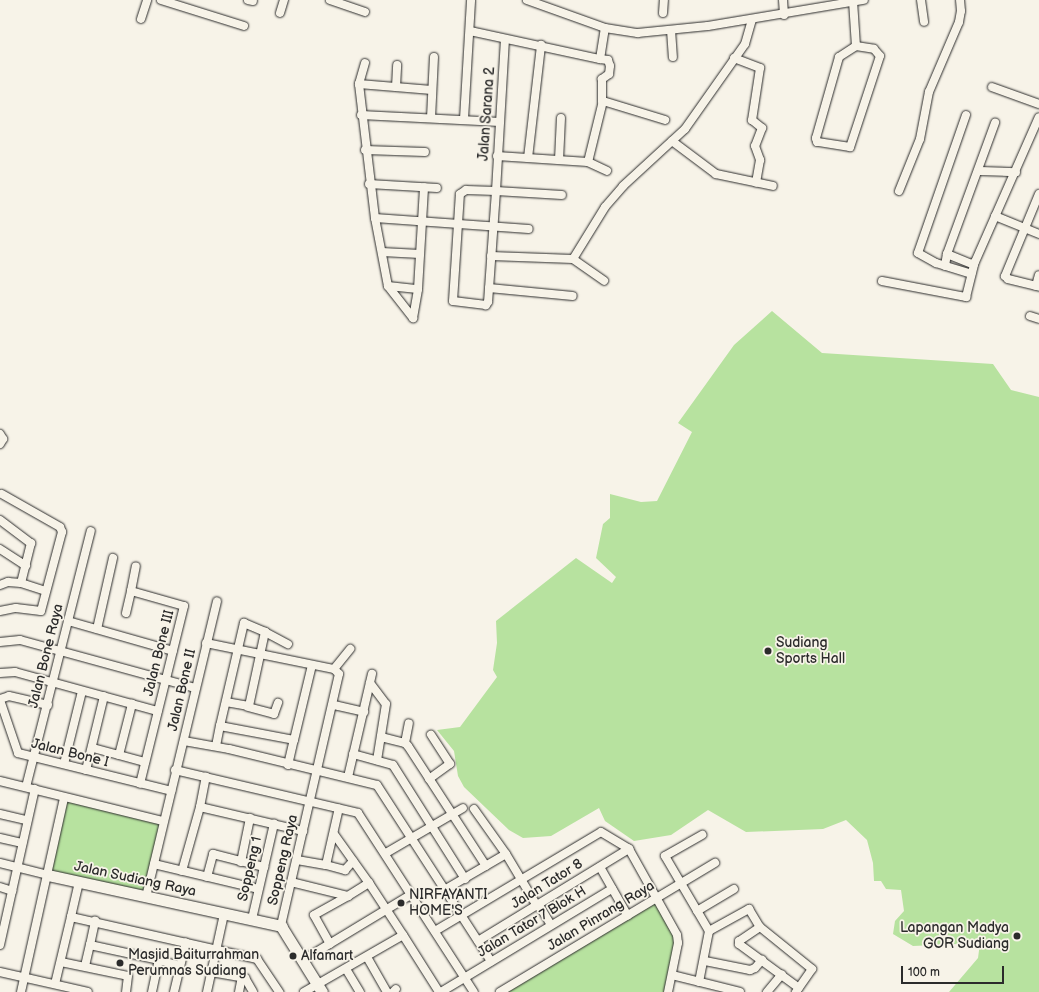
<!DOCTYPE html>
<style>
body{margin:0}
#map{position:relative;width:1039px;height:992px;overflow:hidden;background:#f7f3e8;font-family:"Balsamiq Sans",sans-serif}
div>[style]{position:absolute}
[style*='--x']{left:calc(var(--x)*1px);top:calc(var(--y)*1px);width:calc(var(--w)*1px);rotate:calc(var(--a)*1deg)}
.green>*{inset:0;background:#b7e29f;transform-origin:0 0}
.roads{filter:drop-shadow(0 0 1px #2b2b2b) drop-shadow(0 0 1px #2b2b2b)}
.street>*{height:8px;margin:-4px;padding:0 4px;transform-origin:4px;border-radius:4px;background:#f7f3e8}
.secondary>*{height:11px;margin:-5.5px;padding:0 5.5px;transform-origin:5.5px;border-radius:5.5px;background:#f7f3e8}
.dots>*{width:11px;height:11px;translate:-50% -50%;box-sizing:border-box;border:2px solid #f7f3e8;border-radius:50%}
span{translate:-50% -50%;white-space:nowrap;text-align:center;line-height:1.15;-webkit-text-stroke:3.5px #f7f3e8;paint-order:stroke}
.street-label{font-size:14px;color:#2b2b2b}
.poi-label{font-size:14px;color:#2b2b2b}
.left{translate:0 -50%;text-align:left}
.right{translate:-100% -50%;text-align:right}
.scale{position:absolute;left:901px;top:966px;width:103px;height:18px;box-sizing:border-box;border:2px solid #2b2b2b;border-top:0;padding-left:5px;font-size:12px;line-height:14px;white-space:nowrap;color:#2b2b2b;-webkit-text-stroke:3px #f7f3e8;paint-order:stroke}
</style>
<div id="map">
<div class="green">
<div style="clip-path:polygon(772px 311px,822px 353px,993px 364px,1011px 390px,1039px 397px,1039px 992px,949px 992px,978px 958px,980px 943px,913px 946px,893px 934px,895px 921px,904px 911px,901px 890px,886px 889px,881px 881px,874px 881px,873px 863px,867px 840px,846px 820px,823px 829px,746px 832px,708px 810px,671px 835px,634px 841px,605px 821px,599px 808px,551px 836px,523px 838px,509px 830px,464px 787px,458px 776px,454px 751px,437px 730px,460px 727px,497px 677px,493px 670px,497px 643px,496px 621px,576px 558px,612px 583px,616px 577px,596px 558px,603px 524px,610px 518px,610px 494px,641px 502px,657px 501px,692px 432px,678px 423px,734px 345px)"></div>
<div style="left:64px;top:798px;width:102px;height:79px;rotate:13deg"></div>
<div style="clip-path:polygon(655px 898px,677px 935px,668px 992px,500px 992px)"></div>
</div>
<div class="roads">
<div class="street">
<div style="--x:161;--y:0;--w:87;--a:17.4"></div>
<div style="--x:248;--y:0;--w:5;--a:11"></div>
<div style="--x:330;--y:0;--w:37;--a:19"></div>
<div style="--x:527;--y:0;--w:83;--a:19.7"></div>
<div style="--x:605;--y:28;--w:33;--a:9"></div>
<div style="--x:638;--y:33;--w:70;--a:-5.7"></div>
<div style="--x:708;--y:26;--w:158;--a:-9.5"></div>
<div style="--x:783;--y:0;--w:15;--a:86"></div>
<div style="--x:921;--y:0;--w:22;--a:82"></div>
<div style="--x:853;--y:1;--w:45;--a:86.2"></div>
<div style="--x:280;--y:13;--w:14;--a:-73"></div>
<div style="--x:663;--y:13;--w:13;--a:-86"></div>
<div style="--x:141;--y:19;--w:20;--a:-72"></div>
<div style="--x:671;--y:30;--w:27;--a:86"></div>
<div style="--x:470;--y:31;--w:133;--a:12.2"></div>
<div style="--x:600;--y:59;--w:31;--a:-81"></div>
<div style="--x:505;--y:39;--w:152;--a:93.4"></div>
<div style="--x:496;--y:191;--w:111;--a:94.1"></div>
<div style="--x:488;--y:302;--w:4;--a:124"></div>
<div style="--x:486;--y:305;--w:33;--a:-173"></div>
<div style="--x:453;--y:301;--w:107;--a:-86.3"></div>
<div style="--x:460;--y:194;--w:7;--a:-34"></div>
<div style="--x:466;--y:190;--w:30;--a:2"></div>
<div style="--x:496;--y:191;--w:66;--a:3.5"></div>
<div style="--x:856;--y:46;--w:18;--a:9"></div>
<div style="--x:874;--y:49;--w:9;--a:49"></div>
<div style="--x:880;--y:56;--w:96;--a:108.2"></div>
<div style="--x:850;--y:147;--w:33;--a:-171"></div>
<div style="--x:817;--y:142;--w:4;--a:-104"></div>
<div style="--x:816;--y:138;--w:84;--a:-74.1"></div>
<div style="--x:839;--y:57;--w:20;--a:-33"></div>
<div style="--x:734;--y:58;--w:28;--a:21"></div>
<div style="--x:760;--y:68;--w:53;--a:98.7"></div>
<div style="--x:752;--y:120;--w:13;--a:39"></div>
<div style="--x:762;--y:128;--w:19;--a:111"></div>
<div style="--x:755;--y:146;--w:15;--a:70"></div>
<div style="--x:760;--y:160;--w:23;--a:100"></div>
<div style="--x:600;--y:59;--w:8;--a:7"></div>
<div style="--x:608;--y:60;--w:6;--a:72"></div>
<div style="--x:610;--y:66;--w:8;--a:97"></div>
<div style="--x:609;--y:74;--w:9;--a:144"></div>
<div style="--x:602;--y:79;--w:23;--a:90"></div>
<div style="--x:365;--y:63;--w:22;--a:106"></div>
<div style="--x:359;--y:84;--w:135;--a:83.2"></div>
<div style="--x:375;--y:218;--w:69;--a:79.2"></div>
<div style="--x:388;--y:286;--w:41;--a:52"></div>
<div style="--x:413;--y:318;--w:29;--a:-80"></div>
<div style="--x:418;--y:289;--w:102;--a:-86.6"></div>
<div style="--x:359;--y:84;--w:73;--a:4.7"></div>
<div style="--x:396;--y:87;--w:22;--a:-87"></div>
<div style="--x:992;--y:87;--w:50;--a:19.9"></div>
<div style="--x:361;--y:115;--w:139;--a:2.9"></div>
<div style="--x:966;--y:115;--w:146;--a:109.2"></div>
<div style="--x:918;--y:253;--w:21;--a:29"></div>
<div style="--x:936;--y:263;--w:37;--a:17"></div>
<div style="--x:431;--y:118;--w:61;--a:-87.2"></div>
<div style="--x:464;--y:119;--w:119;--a:-86.6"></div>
<div style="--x:672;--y:141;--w:55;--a:36.9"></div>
<div style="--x:716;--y:174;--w:58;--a:11.9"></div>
<div style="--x:365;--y:150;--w:60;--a:1.9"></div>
<div style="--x:497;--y:156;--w:91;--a:3.8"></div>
<div style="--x:588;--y:162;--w:21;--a:25"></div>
<div style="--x:528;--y:158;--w:114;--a:-83.4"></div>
<div style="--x:559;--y:160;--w:42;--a:-87.3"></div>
<div style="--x:588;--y:162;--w:63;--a:-76.2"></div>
<div style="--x:603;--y:101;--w:65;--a:17"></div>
<div style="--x:980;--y:171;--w:36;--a:2"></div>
<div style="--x:369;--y:184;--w:68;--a:3.4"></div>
<div style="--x:899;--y:191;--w:56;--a:-68"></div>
<div style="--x:920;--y:139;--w:48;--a:-79.2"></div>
<div style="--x:929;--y:92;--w:76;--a:-66.8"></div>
<div style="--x:959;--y:22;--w:11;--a:-80"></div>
<div style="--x:961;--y:11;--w:11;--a:-95"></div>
<div style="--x:1039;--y:194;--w:89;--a:112.5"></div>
<div style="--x:1005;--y:276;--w:4;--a:45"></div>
<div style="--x:1008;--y:279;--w:32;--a:14"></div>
<div style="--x:995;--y:216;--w:48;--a:22.2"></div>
<div style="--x:375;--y:218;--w:154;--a:4.1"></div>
<div style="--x:382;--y:252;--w:38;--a:3"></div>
<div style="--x:947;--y:254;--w:29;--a:22"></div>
<div style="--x:491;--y:256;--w:82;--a:2.1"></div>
<div style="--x:573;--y:259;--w:61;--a:-58.4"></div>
<div style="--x:605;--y:207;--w:28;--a:-49"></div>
<div style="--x:623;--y:186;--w:84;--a:-42.6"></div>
<div style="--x:685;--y:129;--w:104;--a:-54.8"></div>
<div style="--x:745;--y:44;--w:26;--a:-74"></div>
<div style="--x:573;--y:259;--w:38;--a:35"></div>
<div style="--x:945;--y:266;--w:12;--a:-81"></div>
<div style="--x:947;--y:254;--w:140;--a:-69.9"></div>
<div style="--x:882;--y:281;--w:86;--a:10.8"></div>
<div style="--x:966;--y:297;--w:36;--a:-76"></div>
<div style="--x:975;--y:262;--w:158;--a:-66.2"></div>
<div style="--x:388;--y:286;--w:30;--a:6"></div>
<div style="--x:1036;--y:286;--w:11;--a:-75"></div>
<div style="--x:489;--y:288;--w:84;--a:5.4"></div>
<div style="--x:1030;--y:316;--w:9;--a:18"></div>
<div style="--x:0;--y:434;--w:6;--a:59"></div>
<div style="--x:3;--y:439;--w:6;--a:121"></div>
<div style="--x:0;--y:520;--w:39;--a:37"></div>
<div style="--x:31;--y:543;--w:41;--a:104"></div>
<div style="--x:0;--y:549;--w:31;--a:33"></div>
<div style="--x:0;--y:585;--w:9;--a:-21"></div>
<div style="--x:8;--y:582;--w:13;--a:4"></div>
<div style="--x:21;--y:583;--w:26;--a:18"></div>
<div style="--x:131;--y:591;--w:25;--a:-79"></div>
<div style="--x:0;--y:611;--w:16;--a:-11"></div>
<div style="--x:16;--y:608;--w:25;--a:7"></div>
<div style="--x:41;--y:611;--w:82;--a:-75.1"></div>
<div style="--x:62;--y:532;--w:5;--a:-112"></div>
<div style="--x:60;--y:527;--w:67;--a:-150.4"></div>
<div style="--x:126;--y:613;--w:23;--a:-77"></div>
<div style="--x:131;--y:591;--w:55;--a:15.8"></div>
<div style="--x:184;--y:606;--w:183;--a:103.9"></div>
<div style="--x:68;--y:621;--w:109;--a:15.9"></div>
<div style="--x:97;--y:629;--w:73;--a:-77.3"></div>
<div style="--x:0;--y:642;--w:20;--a:-6"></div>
<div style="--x:20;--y:640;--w:182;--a:15.3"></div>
<div style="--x:206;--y:643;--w:131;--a:11.5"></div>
<div style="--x:334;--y:669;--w:7;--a:45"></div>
<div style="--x:339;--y:674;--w:259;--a:103"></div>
<div style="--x:334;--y:669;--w:26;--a:-51"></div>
<div style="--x:0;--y:673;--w:15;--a:-4"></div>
<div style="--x:15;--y:672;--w:148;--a:15.3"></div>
<div style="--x:370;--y:683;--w:26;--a:53"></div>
<div style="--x:386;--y:704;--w:57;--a:99.1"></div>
<div style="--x:0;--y:699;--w:9;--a:-18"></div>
<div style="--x:9;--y:696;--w:40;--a:13"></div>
<div style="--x:0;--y:700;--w:56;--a:71.2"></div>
<div style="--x:18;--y:753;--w:158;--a:13.9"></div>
<div style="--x:226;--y:702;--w:23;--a:10"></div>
<div style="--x:249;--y:706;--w:76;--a:-77.8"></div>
<div style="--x:265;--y:632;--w:26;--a:28"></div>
<div style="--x:334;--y:705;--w:31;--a:13"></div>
<div style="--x:248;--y:707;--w:27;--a:15"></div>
<div style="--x:274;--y:714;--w:12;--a:-70"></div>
<div style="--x:220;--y:726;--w:106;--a:-76.9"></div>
<div style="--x:244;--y:623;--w:23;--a:23"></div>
<div style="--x:381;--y:737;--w:25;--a:14"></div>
<div style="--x:405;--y:743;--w:4;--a:45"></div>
<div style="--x:408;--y:746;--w:143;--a:57"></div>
<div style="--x:184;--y:741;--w:46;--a:10.1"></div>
<div style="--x:229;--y:749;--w:152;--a:13.7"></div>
<div style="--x:377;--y:785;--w:210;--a:57.1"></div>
<div style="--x:405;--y:743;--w:20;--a:-79"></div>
<div style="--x:216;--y:746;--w:20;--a:-79"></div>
<div style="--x:220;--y:726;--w:75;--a:10.7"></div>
<div style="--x:294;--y:740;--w:77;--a:-76.5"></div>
<div style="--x:93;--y:748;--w:54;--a:15.1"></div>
<div style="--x:353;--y:754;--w:41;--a:15.4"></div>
<div style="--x:393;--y:765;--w:135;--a:57.7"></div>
<div style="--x:119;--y:755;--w:53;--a:-75.7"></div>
<div style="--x:64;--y:764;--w:75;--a:-76.1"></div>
<div style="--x:288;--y:765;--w:26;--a:-77"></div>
<div style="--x:86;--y:770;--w:76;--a:-76.3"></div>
<div style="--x:175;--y:770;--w:188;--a:13.2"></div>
<div style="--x:358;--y:813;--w:213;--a:57.1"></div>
<div style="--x:348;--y:777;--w:106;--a:-76.9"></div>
<div style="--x:429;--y:779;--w:26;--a:-36"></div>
<div style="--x:450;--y:764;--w:35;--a:-123"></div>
<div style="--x:0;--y:781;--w:168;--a:13.8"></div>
<div style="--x:26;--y:787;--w:264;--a:-75.8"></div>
<div style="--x:200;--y:807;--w:31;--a:-79"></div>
<div style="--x:474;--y:809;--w:55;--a:54.6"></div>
<div style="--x:506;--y:854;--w:61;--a:59.2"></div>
<div style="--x:0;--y:814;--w:28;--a:13"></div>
<div style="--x:334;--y:834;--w:60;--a:54.5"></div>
<div style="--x:0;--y:838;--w:23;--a:13"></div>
<div style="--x:386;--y:853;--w:89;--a:-30.3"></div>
<div style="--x:297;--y:860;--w:29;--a:10"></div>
<div style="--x:326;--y:865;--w:58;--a:-77.2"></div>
<div style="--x:241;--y:862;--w:45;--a:-78.4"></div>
<div style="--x:0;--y:863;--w:49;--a:14"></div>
<div style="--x:154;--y:864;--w:107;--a:13.5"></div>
<div style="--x:326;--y:865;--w:20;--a:15"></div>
<div style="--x:345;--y:870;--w:12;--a:-48"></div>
<div style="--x:600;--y:867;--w:56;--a:60.3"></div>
<div style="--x:182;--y:871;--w:66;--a:-74.3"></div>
<div style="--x:200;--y:807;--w:106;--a:13.1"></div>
<div style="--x:207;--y:877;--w:24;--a:-75"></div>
<div style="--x:213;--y:854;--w:53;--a:14.3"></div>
<div style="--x:79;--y:882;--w:36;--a:103"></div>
<div style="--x:71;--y:917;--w:191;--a:12.7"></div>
<div style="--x:257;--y:959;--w:40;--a:56"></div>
<div style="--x:291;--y:882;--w:59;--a:13.8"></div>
<div style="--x:348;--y:896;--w:25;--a:-32"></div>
<div style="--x:369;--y:883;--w:62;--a:56.8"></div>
<div style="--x:0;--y:887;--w:13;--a:18"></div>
<div style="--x:446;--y:889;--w:69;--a:-30.3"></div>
<div style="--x:146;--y:897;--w:304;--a:-76.5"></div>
<div style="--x:539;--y:905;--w:23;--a:59"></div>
<div style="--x:697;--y:911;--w:43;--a:-30.7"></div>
<div style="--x:252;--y:919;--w:98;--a:-77"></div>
<div style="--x:760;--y:927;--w:25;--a:146"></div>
<div style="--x:739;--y:941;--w:3;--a:90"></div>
<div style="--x:739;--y:944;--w:74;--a:36.3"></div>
<div style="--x:435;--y:931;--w:193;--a:-30.8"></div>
<div style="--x:601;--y:832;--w:33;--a:31"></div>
<div style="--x:629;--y:849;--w:98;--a:60.8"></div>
<div style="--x:677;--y:935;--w:8;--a:83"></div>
<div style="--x:678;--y:943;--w:50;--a:101.5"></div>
<div style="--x:709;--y:931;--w:46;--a:-28.8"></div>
<div style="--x:749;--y:909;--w:21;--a:59"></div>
<div style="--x:760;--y:927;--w:67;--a:38.9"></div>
<div style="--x:812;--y:969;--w:28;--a:125"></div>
<div style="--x:478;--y:941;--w:177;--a:-31.4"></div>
<div style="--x:330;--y:944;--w:33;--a:-119"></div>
<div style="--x:314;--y:915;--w:39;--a:-29"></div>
<div style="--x:0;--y:945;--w:160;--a:-77.4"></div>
<div style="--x:90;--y:945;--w:25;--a:-78"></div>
<div style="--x:367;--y:957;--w:40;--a:60.3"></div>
<div style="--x:303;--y:960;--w:127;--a:-31.2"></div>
<div style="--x:705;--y:961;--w:46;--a:11.3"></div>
<div style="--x:750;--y:970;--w:5;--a:-22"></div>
<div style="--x:755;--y:968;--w:11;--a:-49"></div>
<div style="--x:61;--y:962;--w:68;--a:11.8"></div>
<div style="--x:128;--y:976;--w:16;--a:97"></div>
<div style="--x:85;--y:966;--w:22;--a:-77"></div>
<div style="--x:90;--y:945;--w:71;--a:12.3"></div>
<div style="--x:346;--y:969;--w:27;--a:59"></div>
<div style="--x:0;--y:972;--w:90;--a:12.8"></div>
<div style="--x:211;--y:972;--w:35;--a:10"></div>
<div style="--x:245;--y:978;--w:16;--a:60"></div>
<div style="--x:672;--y:975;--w:70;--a:14"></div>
<div style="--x:699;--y:982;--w:52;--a:-78.9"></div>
<div style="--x:709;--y:931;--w:87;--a:-120.4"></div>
<div style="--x:665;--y:856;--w:43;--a:-29.6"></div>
<div style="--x:55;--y:984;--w:69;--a:-76.6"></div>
<div style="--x:21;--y:992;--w:199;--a:-77.5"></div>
<div style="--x:152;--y:992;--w:33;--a:-78"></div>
<div style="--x:159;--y:960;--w:22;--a:16"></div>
<div style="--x:174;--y:992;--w:51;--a:-76.5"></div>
<div style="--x:207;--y:992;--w:80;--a:-77.7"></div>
<div style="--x:239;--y:992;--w:15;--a:-79"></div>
<div style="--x:304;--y:992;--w:114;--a:-29.9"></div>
<div style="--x:403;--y:935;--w:67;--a:57.7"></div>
<div style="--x:393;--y:992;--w:4;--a:-45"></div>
<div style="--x:441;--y:992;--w:200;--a:-31.1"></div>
<div style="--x:500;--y:992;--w:251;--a:-31"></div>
<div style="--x:767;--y:992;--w:23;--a:-50"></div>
</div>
<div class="secondary">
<div style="--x:48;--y:875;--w:239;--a:12.3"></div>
<div style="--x:281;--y:926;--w:78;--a:58.2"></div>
</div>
</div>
<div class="dots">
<div style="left:768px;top:651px;background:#2b2b2b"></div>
<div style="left:401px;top:903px;background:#2b2b2b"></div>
<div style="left:1017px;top:936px;background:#2b2b2b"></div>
<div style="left:293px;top:956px;background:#2b2b2b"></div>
<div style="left:120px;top:963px;background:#2b2b2b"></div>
</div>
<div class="street-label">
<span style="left:487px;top:114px;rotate:-86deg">Jalan Sarana 2</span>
<span style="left:159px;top:653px;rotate:-76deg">Jalan Bone III</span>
<span style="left:46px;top:656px;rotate:-76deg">Jalan Bone Raya</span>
<span style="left:182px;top:690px;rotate:-77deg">Jalan Bone II</span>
<span style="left:70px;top:753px;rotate:14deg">Jalan Bone I</span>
<span style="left:283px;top:860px;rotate:-77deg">Soppeng Raya</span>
<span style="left:250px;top:869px;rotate:-77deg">Soppeng 1</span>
<span style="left:135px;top:879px;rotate:12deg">Jalan Sudiang Raya</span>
<span style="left:547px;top:884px;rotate:-32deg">Jalan Tator 8</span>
<span style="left:601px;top:916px;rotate:-31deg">Jalan Pinrang Raya</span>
<span style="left:532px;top:922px;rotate:-31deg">Jalan Tator 7 Blok H</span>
</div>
<div class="poi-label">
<span class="left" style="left:776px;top:651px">Sudiang<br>Sports Hall</span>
<span class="left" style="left:409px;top:903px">NIRFAYANTI<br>HOME'S</span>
<span class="right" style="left:1009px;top:936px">Lapangan Madya<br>GOR Sudiang</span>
<span class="left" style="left:128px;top:963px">Masjid Baiturrahman<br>Perumnas Sudiang</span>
<span class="left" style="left:301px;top:956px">Alfamart</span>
</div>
<div class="scale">100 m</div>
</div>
